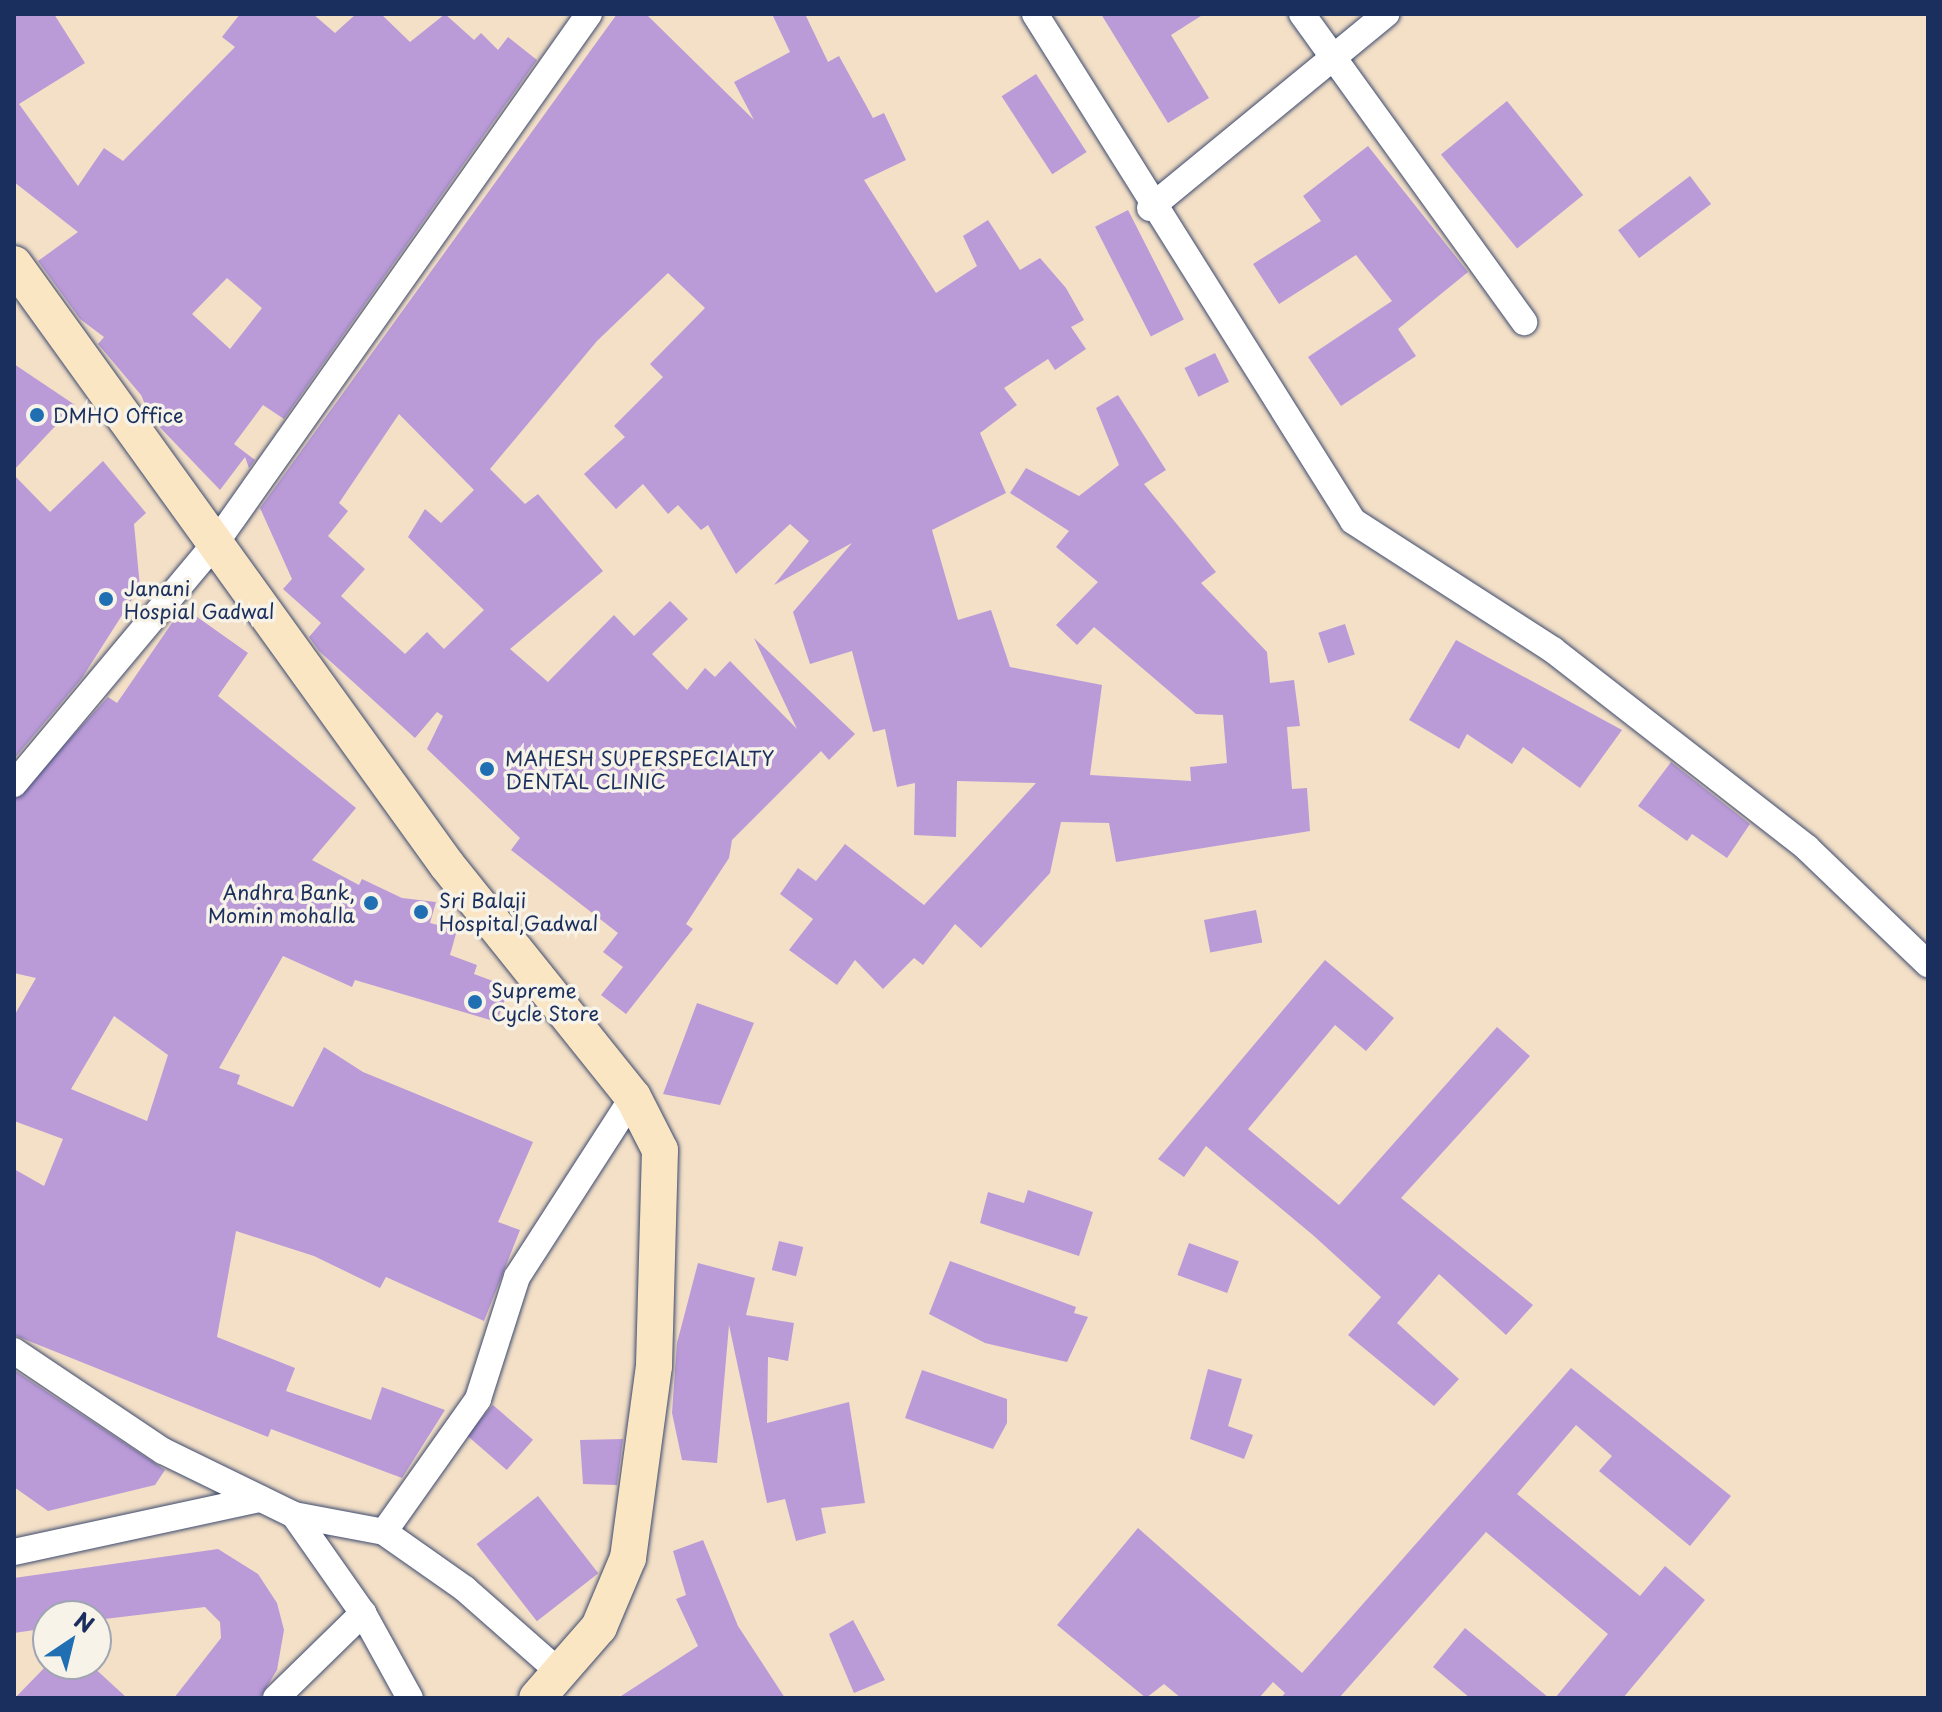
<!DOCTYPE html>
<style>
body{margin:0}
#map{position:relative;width:1942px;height:1712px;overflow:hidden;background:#f4e0c7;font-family:"Playpen Sans",sans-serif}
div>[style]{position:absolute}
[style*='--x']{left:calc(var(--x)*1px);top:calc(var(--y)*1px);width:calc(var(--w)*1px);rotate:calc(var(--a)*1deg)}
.building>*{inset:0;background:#ba9bd8;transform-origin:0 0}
.roads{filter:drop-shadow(0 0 2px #3c4a6e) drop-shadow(0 0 2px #3c4a6e)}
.street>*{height:26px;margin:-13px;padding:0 13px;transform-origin:13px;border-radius:13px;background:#fff}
.secondary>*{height:36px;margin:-18px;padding:0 18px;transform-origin:18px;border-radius:18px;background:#fbe6c4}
.dots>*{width:22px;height:22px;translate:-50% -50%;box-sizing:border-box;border:4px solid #f7f3e8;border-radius:50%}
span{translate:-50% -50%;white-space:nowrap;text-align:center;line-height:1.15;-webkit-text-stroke:7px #f7f3e8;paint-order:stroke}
.poi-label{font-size:20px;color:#1b2f5e}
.left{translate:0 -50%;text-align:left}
.right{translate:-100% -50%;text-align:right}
.frame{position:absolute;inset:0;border:16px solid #1b2f5e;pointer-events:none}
.north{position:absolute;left:32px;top:1600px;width:80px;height:80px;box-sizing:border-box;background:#f7f3e8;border:2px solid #9fa5b1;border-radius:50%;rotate:35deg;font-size:22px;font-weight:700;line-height:32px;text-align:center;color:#1b2f5e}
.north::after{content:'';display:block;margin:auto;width:28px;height:36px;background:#1f6fb2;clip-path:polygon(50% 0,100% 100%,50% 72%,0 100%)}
</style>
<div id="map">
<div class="building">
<div style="clip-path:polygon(evenodd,14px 14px,54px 14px,85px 63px,19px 104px,78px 186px,104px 148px,123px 161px,235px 47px,222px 37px,240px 14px,313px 14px,335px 33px,356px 14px,381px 14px,410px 42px,445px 14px,474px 40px,481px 33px,498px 50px,508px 37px,537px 60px,284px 419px,263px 405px,234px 444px,255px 460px,249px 468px,245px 457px,220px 490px,151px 418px,141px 395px,98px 344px,104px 337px,80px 319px,38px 261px,78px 232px,14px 182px,14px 14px,227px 278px,262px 308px,230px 349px,192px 314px,227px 278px)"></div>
<div style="clip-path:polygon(evenodd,617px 14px,646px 14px,754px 120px,734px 82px,790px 52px,772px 14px,805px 14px,828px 62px,839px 56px,873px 118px,884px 113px,906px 160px,864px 180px,936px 293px,977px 266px,963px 236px,988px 220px,1020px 270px,1040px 258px,1066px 288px,1084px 320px,1071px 327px,1086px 349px,1055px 370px,1048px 359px,1004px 388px,1017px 405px,980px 433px,1006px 493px,932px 530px,958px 620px,991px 610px,1010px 667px,1102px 685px,1090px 775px,1191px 781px,1190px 767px,1227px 763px,1223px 715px,1196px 714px,1094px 627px,1077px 645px,1056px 625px,1098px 582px,1056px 547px,1069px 531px,1010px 493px,1026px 468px,1079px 496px,1119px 465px,1096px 408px,1118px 395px,1166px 470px,1144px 484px,1216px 572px,1201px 583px,1267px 652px,1270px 683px,1294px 680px,1300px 726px,1287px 727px,1292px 789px,1307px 788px,1310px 831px,1116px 862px,1109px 823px,1061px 822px,1050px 873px,981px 948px,955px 924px,923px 965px,914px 958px,883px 989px,855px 960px,837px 985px,789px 950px,813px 919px,780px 894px,798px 868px,816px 881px,845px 844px,924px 905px,1036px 783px,957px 781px,956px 837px,914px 835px,915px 783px,897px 787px,885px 729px,873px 732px,852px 651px,810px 664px,793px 612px,852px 543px,774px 585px,809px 541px,790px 524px,736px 574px,708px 525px,701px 530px,678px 505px,668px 514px,643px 484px,616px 509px,584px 474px,625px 437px,614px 426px,663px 377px,650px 364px,705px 308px,668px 273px,597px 341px,490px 469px,525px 504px,538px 494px,603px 571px,510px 649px,548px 682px,614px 615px,634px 636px,670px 601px,688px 619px,652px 654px,687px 690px,705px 668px,715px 677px,730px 661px,797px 729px,754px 638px,855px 734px,829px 760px,821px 751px,732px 840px,729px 858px,686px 924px,693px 929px,626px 1014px,601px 995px,623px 967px,603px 952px,618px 933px,511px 850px,520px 838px,427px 749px,443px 716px,437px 712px,415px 738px,319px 651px,309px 637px,321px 623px,283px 589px,292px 579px,260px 508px,617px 14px,399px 414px,474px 490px,441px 523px,425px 509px,408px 537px,484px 610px,444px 649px,427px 632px,405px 654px,341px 596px,365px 569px,328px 536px,348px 511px,339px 503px,399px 414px)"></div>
<div style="clip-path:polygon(1101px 14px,1204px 14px,1171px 35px,1209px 98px,1168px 123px)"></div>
<div style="left:1036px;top:74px;width:93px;height:41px;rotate:57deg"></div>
<div style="left:1507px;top:101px;width:121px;height:85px;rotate:51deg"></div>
<div style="clip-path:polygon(1368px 146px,1468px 272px,1398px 329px,1416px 356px,1341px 406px,1308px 357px,1392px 301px,1356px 255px,1279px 304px,1253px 264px,1321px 221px,1303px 196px)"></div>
<div style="left:1690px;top:176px;width:35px;height:90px;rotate:53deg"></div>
<div style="left:1128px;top:210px;width:123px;height:37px;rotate:63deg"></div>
<div style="left:1215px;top:353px;width:32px;height:34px;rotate:64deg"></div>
<div style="clip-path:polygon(14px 364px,75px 405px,14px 470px)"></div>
<div style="clip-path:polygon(103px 461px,146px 513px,134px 524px,140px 587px,82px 678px,14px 759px,14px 475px,50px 512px)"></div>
<div style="clip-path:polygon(evenodd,183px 607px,248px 653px,218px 696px,356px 808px,312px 860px,359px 885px,362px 879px,402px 898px,436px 902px,430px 923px,457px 930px,450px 955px,477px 965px,474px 974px,509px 987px,497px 1022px,355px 980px,352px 987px,283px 956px,219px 1068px,240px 1075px,237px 1084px,293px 1107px,324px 1047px,363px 1072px,533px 1142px,498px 1222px,520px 1230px,484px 1321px,386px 1277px,380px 1288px,314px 1256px,236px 1231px,217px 1337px,295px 1368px,286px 1391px,371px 1420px,382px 1387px,445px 1410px,402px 1478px,271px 1429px,268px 1437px,14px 1335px,14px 1169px,44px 1186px,63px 1139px,14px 1121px,14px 1016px,36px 978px,14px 973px,14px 800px,108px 697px,117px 703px,183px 607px,114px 1016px,168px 1055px,147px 1121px,71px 1089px,114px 1016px)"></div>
<div style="left:1345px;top:624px;width:32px;height:28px;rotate:72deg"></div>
<div style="clip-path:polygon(1456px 640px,1622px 730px,1580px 788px,1523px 747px,1512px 764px,1467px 734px,1459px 749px,1409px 720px)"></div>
<div style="clip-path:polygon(1671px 762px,1750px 824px,1727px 858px,1692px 834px,1687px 841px,1638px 806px)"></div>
<div style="left:1256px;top:910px;width:33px;height:53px;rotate:79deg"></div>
<div style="clip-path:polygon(1325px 960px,1394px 1018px,1366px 1051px,1335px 1025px,1248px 1129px,1339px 1205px,1497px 1027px,1530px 1056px,1401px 1198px,1533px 1305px,1506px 1335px,1439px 1274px,1397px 1323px,1459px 1379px,1434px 1406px,1348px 1335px,1381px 1297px,1314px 1236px,1206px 1146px,1184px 1177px,1158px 1159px)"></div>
<div style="clip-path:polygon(697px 1003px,754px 1023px,720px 1105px,663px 1094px)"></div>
<div style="clip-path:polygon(1028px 1190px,1093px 1212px,1079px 1256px,980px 1223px,988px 1192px,1024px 1203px)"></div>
<div style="left:779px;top:1241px;width:25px;height:30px;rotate:14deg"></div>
<div style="left:1189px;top:1243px;width:53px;height:34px;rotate:20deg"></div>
<div style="clip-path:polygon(950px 1261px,1076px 1307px,1074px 1313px,1088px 1317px,1067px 1362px,985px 1343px,929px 1314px)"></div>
<div style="clip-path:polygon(698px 1263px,755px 1278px,746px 1315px,794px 1323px,788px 1361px,768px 1357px,767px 1423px,849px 1402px,865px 1503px,821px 1508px,826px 1533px,796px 1541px,785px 1499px,767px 1503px,729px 1325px,717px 1463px,682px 1460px,672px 1413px,677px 1343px)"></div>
<div style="clip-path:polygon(1571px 1368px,1731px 1496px,1690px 1546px,1599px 1471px,1612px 1456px,1576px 1425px,1517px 1494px,1640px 1596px,1665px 1566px,1705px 1600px,1623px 1698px,1555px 1698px,1608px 1634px,1486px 1532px,1339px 1698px,1281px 1698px,1285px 1693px,1273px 1682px,1259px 1698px,1181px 1698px,1164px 1684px,1146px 1698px,1057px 1625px,1138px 1528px,1302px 1673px)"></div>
<div style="clip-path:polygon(1208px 1369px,1242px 1379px,1228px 1426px,1253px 1435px,1244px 1459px,1190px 1439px)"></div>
<div style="clip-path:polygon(14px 1370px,165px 1470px,155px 1485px,48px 1511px,14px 1487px)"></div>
<div style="clip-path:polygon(922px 1370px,1007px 1399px,1007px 1423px,993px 1449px,905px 1418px)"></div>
<div style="left:493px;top:1405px;width:53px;height:40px;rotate:41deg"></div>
<div style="clip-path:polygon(623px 1439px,617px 1485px,583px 1484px,580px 1440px)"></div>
<div style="left:538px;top:1496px;width:98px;height:78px;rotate:52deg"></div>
<div style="clip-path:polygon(703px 1540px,738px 1626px,785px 1698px,618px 1698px,698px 1646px,676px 1599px,686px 1595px,673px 1551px)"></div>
<div style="clip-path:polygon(218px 1549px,258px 1574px,277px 1603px,284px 1630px,277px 1670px,260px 1698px,174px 1698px,221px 1638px,220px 1622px,205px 1607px,96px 1620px,48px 1616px,48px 1628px,14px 1633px,14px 1578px)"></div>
<div style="clip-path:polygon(853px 1620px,885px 1680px,854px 1693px,829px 1634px)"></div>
<div style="clip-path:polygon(1465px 1628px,1549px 1698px,1470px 1698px,1433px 1667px)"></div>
<div style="clip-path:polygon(48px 1664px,90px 1664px,127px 1698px,15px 1698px)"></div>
</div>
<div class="roads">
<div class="street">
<div style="--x:1035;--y:14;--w:598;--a:57.9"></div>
<div style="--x:1353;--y:521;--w:238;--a:32.8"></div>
<div style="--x:1553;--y:650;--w:322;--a:37.9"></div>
<div style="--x:1807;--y:848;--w:168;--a:43.8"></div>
<div style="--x:1302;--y:14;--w:380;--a:54.2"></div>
<div style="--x:1150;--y:208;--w:306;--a:-39.4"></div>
<div style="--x:14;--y:784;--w:317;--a:-50.1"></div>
<div style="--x:217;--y:541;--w:645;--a:-54.78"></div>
<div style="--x:14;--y:1351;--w:179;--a:33.9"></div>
<div style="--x:163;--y:1451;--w:146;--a:26"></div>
<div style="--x:294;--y:1515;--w:120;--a:54.9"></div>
<div style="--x:294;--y:1515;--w:92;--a:10.7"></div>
<div style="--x:384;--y:1532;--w:163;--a:-54.7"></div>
<div style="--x:478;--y:1399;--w:128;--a:-72.3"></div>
<div style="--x:517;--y:1277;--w:214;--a:-57.2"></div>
<div style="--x:384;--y:1532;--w:99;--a:35.1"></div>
<div style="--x:465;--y:1589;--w:124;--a:41.4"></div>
<div style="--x:14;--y:1552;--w:252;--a:-12.2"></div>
<div style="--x:276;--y:1698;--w:122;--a:-44.3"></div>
<div style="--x:363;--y:1613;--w:97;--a:61.1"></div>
</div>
<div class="secondary">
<div style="--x:14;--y:264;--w:741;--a:54.23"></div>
<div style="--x:447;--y:865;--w:297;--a:51.3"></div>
<div style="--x:633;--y:1097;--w:59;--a:63"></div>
<div style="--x:660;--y:1150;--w:216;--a:91.6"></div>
<div style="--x:654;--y:1366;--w:194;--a:97.7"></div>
<div style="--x:628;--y:1558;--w:75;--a:112.8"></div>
<div style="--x:599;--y:1627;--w:94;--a:131.1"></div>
</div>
</div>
<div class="dots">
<div style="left:37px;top:415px;background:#1f6fb2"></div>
<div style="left:106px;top:599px;background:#1f6fb2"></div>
<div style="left:487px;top:769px;background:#1f6fb2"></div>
<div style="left:371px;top:903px;background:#1f6fb2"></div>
<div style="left:421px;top:912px;background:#1f6fb2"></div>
<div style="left:475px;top:1002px;background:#1f6fb2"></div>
</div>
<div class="poi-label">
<span class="left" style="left:53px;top:415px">DMHO Office</span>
<span class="left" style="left:124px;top:600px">Janani<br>Hospial Gadwal</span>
<span class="left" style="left:505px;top:770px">MAHESH SUPERSPECIALTY<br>DENTAL CLINIC</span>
<span class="right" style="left:355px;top:904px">Andhra Bank,<br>Momin mohalla</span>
<span class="left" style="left:439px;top:912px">Sri Balaji<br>Hospital,Gadwal</span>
<span class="left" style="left:491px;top:1002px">Supreme<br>Cycle Store</span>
</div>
<div class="frame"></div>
<div class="north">N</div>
</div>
